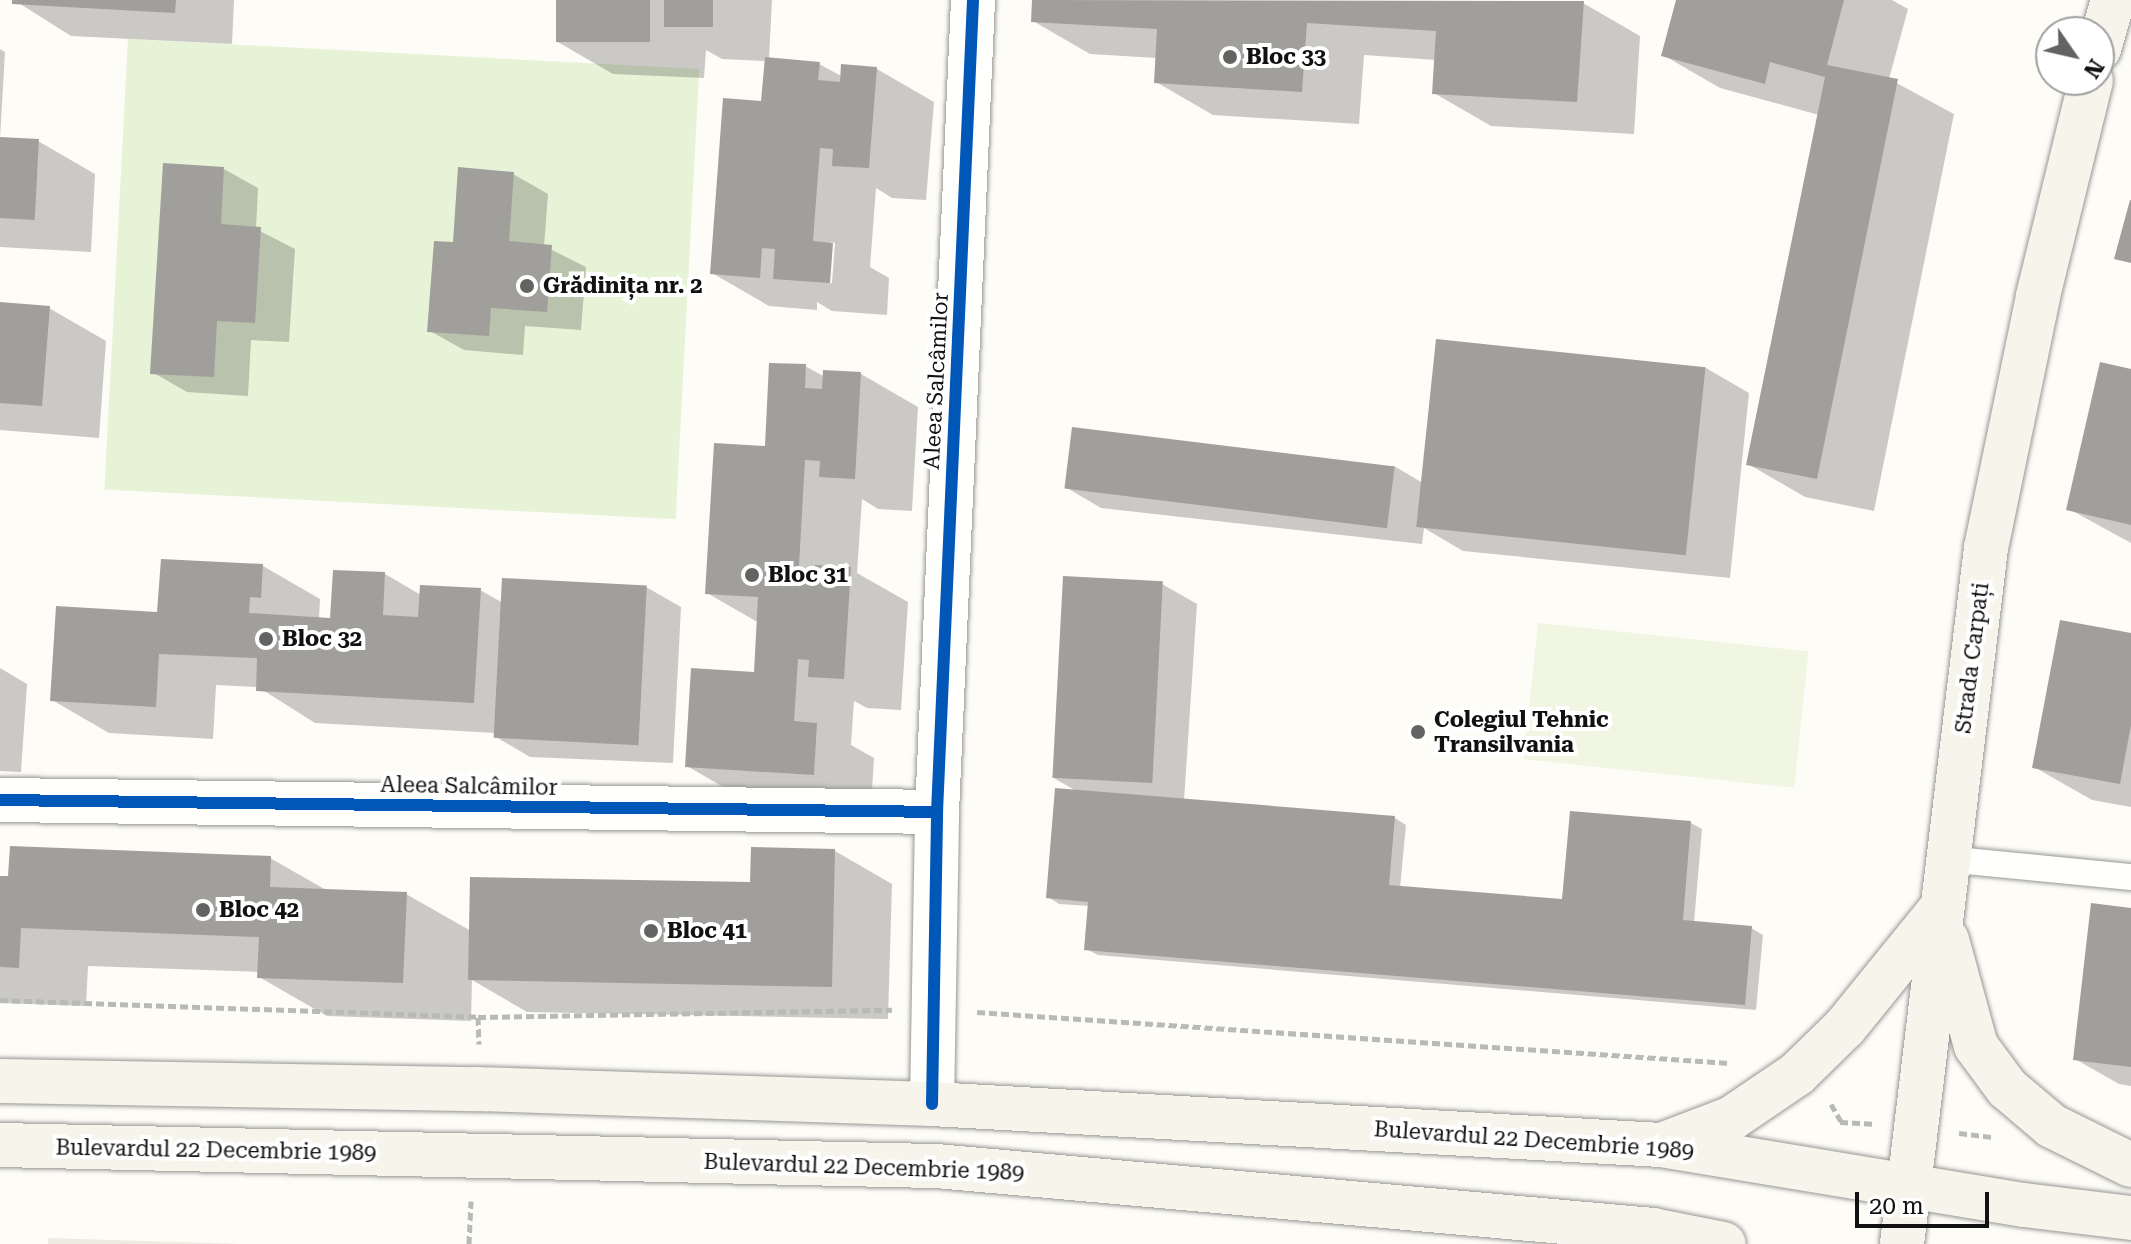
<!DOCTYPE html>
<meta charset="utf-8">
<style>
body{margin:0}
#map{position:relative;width:2131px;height:1244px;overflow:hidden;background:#fdfcf7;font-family:"Roboto Serif",serif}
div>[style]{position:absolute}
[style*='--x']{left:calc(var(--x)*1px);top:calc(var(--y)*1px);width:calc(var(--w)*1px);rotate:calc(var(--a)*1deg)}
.green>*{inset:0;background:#e7f3d7;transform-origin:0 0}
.pitch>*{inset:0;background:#f0f6e1;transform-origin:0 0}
.plaza>*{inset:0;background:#edebe2}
.shadow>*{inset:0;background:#0003}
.building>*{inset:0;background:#a19f9c;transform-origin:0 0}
.path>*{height:5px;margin-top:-2.5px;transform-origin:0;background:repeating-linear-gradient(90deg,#b9b9b8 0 8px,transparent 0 12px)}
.roads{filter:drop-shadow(0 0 2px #979795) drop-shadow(0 0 2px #979795)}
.lane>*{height:26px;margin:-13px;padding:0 13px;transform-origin:13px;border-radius:13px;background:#fffffe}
.street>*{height:44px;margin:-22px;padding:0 22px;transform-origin:22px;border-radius:22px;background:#fffffe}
.secondary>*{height:44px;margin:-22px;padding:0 22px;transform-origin:22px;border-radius:22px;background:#f6f4eb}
.cycleway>*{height:12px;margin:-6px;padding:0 6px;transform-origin:6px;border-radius:6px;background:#0057b8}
.dots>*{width:22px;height:22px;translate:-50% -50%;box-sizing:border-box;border:4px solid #fff;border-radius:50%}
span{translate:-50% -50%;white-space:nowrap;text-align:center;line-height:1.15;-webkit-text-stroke:8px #fff;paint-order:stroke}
.poi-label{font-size:22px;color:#111;font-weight:700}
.left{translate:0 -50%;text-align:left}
.street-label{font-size:22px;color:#111}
.north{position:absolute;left:2035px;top:16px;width:80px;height:80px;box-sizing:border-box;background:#fff;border:2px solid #a0a0a0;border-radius:50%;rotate:124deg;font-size:22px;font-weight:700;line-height:32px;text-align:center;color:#111}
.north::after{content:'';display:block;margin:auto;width:28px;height:36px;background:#646362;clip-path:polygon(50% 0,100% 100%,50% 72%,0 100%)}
.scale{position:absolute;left:1855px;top:1192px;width:134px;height:36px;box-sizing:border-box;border:4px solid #111;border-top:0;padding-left:10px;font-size:24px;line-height:28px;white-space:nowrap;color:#111;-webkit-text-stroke:6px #fff;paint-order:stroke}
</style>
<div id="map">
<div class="green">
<div style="left:128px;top:39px;width:572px;height:451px;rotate:3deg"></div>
</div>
<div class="pitch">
<div style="left:1538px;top:623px;width:272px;height:137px;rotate:6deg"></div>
</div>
<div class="plaza">
<div style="clip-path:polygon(48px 1238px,242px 1244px,48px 1244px)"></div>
</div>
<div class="shadow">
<div style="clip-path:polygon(14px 0,234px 0,232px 44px,71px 36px)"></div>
<div style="clip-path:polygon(evenodd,558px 0,772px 0,769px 60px,819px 64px,843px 77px,877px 69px,934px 102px,926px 200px,892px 198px,876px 188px,870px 267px,889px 278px,887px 315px,832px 311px,817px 302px,817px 310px,769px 306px,712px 273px,763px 103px,766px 61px,722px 59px,706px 50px,704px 78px,613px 74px,556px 41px,558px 0,831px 242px,835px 243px,832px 283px,828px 283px,831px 242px)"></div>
<div style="clip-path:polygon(1034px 0,1583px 3px,1640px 36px,1634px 134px,1491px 126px,1434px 93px,1436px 60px,1364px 55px,1359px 124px,1213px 115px,1156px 82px,1157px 58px,1090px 54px,1033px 21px)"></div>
<div style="clip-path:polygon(1678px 0,1892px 0,1908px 9px,1889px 79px,1954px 114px,1874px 511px,1805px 497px,1748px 464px,1819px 115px,1720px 88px,1663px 55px)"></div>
<div style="clip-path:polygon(0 49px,5px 52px,0 139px,38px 141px,95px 174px,91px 252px,0 247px)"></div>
<div style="clip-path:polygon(224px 169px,258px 188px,256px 229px,295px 249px,289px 342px,251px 340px,248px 396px,187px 392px,152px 372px)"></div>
<div style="clip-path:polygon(513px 174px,548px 194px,544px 246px,586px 267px,581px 330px,525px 326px,523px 355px,464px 350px,430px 331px,455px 244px)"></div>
<div style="clip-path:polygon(0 304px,49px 308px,106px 341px,99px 438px,0 430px)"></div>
<div style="clip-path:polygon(805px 366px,825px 377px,861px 374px,918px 407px,912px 511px,878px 509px,862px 499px,857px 573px,908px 602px,901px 710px,867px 708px,854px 701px,851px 745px,874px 758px,871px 807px,744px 799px,687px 766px,756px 674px,759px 623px,707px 593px)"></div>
<div style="clip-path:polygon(1706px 368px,1749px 393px,1730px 578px,1463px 551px,1424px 528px,1422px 544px,1101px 508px,1067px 488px,1394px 466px,1423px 483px)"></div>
<div style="clip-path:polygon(2131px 371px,2131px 543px,2069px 509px)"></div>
<div style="clip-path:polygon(263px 566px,320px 599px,319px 619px,332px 620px,385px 574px,421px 595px,480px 590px,503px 603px,646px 587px,681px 607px,673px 763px,530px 757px,496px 737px,496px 733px,315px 723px,258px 687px,216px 685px,213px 739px,109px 733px,52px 700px,159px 614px)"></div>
<div style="clip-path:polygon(1162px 584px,1197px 604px,1184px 801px,1395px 818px,1406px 825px,1400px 888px,1564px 902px,1691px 823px,1702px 829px,1694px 923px,1751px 928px,1763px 935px,1756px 1010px,1098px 955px,1086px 949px,1090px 906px,1059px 904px,1048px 897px,1078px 792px,1052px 777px)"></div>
<div style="clip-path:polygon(2131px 635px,2131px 807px,2092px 800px,2034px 767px)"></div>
<div style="clip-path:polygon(0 668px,27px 684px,21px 772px,0 771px)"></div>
<div style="clip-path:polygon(835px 851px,892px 884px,888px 1019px,527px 1012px,472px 980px,471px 1021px,327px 1016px,259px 977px,260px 972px,88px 966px,86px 1006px,0 1003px,0 878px,270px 858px,328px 891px,406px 894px,471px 931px,752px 885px)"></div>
<div style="clip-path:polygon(2131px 910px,2131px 1086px,2119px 1084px,2075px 1059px)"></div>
</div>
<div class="building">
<div style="clip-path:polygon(12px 0,176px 0,175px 13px,12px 4px)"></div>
<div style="left:556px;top:0;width:94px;height:42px"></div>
<div style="left:664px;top:0;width:49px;height:27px"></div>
<div style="clip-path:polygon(1032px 0,1584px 1px,1577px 102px,1432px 94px,1436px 31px,1307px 23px,1302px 92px,1154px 83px,1157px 29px,1031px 22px)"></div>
<div style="clip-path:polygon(1676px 0,1844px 0,1827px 65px,1898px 79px,1817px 479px,1746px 465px,1825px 77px,1770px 62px,1765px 84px,1661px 56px)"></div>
<div style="clip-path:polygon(765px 57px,820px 62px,818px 80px,840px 82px,841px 64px,877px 67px,869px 168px,832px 166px,833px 149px,820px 148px,813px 241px,833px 243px,830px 283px,773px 279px,775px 249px,762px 248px,760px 278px,710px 274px,723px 98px,761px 101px)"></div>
<div style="left:0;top:137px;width:39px;height:81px;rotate:3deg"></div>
<div style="clip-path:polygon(163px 163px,224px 167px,221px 224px,261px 227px,255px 323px,217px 321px,214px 377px,150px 374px)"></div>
<div style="clip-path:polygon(458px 167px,514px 172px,509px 241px,552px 245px,547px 312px,491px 308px,489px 336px,427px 332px,434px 241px,453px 242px)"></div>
<div style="clip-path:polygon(2130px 200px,2131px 200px,2131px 263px,2114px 259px)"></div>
<div style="clip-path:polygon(0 302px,50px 306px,42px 406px,0 403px)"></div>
<div style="left:1436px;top:339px;width:271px;height:189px;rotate:6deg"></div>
<div style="clip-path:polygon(2100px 362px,2131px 369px,2131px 525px,2066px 510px)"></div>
<div style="clip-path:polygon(769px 363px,806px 364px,805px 388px,822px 389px,823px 370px,861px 372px,855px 479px,819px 477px,820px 461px,805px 460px,798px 583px,814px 583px,815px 565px,851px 567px,844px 679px,808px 677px,809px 660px,798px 659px,794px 721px,817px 723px,814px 775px,685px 767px,691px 668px,754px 672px,758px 597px,705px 594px,714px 443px,765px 446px)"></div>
<div style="left:1072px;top:427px;width:325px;height:62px;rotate:7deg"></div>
<div style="clip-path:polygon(161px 559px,263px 564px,261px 598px,250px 597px,249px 613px,330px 618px,333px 570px,385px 572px,383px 615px,418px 617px,420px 585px,481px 588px,474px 703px,256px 691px,257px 658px,159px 654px,156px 707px,50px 701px,56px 606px,157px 612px)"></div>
<div style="left:1063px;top:576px;width:100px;height:202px;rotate:3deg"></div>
<div style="left:502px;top:578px;width:145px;height:160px;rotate:3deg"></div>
<div style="clip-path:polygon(2060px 620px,2131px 633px,2131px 725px,2120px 784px,2032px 768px)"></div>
<div style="clip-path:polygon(1055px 788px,1395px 816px,1389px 885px,1562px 899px,1570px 811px,1691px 821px,1683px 920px,1752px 926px,1745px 1005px,1084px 950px,1088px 902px,1046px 898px)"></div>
<div style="clip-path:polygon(10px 846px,271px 856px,270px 887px,407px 892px,403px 983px,257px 978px,259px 937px,21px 928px,19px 968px,0 967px,0 876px,8px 876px)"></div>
<div style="clip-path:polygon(751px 847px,835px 849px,832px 987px,468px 980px,470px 877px,750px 882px)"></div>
<div style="clip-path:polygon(2091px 903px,2131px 908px,2131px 1067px,2073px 1060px)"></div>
</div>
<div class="path">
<div style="--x:0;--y:1000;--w:478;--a:2"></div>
<div style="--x:478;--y:1017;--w:27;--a:88"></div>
<div style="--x:977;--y:1012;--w:754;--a:3.88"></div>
<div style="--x:478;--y:1017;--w:414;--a:-1"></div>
<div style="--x:1831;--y:1104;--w:20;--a:60"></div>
<div style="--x:1840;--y:1122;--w:33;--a:3"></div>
<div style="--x:1959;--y:1133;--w:34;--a:7"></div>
<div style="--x:469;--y:1244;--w:43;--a:-87.3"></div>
</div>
<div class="roads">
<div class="lane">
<div style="--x:1946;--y:859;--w:186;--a:5.6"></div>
</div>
<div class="street">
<div style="--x:0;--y:800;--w:937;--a:0.73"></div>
<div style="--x:932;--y:1104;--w:292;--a:-89"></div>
<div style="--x:937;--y:812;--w:813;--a:-87.46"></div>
</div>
<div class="secondary">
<div style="--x:2099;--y:49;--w:51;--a:-74.1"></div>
<div style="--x:1947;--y:940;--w:110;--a:74.7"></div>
<div style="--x:1976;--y:1046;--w:52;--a:53.6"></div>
<div style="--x:2007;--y:1088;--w:59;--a:40.2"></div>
<div style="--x:2052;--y:1126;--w:88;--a:26.3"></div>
<div style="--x:0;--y:1081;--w:477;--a:1"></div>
<div style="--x:477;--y:1089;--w:455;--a:1.9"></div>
<div style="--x:932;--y:1104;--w:730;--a:3.22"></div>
<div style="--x:1661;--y:1145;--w:368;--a:9.4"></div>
<div style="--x:2024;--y:1205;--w:108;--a:6.9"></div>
<div style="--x:1664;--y:1144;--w:73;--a:-20.9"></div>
<div style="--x:1732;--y:1118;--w:78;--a:-34.1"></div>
<div style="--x:1797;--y:1074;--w:67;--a:-44.4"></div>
<div style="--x:1845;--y:1027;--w:151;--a:-50.9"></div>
<div style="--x:0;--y:1145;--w:936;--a:1.29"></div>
<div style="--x:936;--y:1166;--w:720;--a:5.1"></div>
<div style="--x:1653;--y:1230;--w:72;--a:11.2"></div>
<div style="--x:1902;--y:1244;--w:701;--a:-83.12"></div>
<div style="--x:1986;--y:548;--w:257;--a:-78.3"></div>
<div style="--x:2038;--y:296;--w:222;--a:-76.2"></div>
</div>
</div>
<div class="cycleway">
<div style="--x:0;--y:800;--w:937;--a:0.73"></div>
<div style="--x:932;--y:1104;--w:292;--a:-89"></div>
<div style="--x:937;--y:812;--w:813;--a:-87.46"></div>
</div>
<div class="dots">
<div style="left:1230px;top:57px;background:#646362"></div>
<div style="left:527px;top:286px;background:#646362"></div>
<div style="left:752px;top:575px;background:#646362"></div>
<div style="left:266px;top:639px;background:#646362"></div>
<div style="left:1418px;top:732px;background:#646362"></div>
<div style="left:203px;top:910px;background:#646362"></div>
<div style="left:651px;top:931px;background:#646362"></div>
</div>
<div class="poi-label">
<span class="left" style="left:1246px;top:57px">Bloc 33</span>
<span class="left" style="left:543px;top:286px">Grădinița nr. 2</span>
<span class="left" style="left:768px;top:575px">Bloc 31</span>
<span class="left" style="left:282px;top:639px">Bloc 32</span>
<span class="left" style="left:1434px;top:732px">Colegiul Tehnic<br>Transilvania</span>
<span class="left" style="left:219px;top:910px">Bloc 42</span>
<span class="left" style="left:667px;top:931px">Bloc 41</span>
</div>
<div class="street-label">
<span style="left:936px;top:381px;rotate:-87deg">Aleea Salcâmilor</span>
<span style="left:1972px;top:658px;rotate:-83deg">Strada Carpați</span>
<span style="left:469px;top:786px;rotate:1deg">Aleea Salcâmilor</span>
<span style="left:1534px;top:1140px;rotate:4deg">Bulevardul 22 Decembrie 1989</span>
<span style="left:216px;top:1150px;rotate:1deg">Bulevardul 22 Decembrie 1989</span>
<span style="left:864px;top:1167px;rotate:2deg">Bulevardul 22 Decembrie 1989</span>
</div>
<div class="north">N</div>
<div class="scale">20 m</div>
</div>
